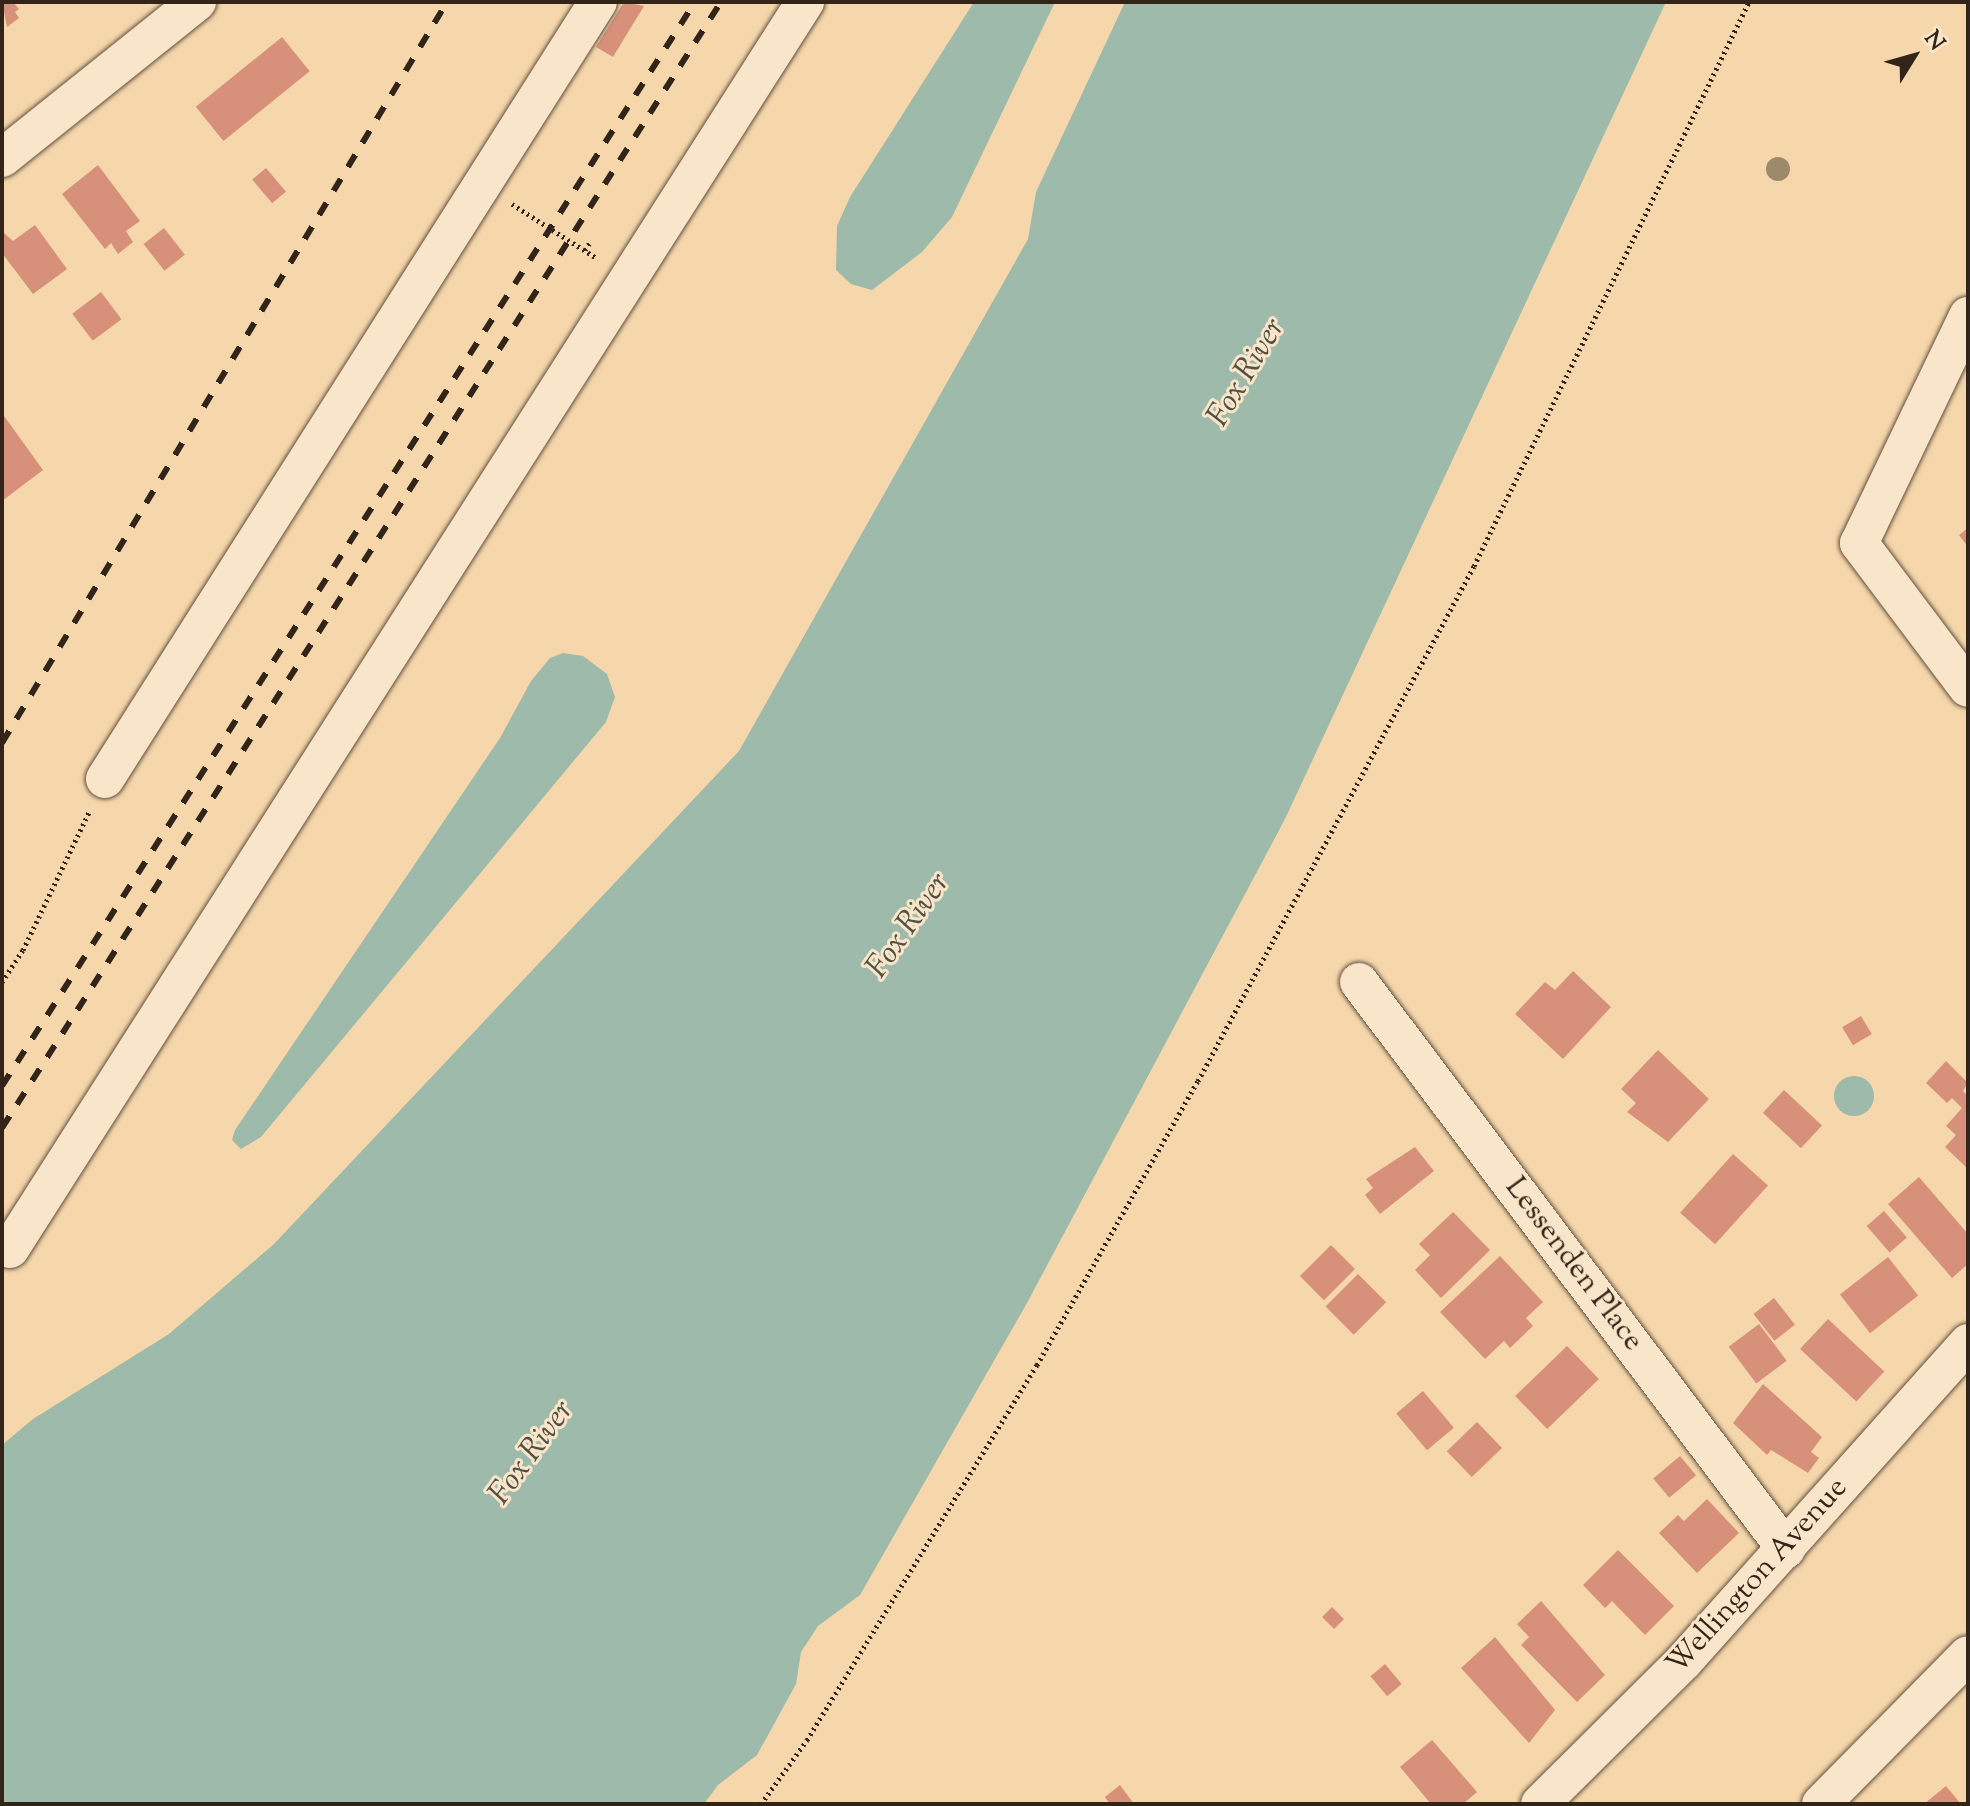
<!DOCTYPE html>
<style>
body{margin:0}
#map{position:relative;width:1970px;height:1806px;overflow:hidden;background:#f6d7ac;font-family:"Sorts Mill Goudy",serif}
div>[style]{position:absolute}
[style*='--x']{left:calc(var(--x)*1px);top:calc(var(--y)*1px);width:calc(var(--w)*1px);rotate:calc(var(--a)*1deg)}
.water>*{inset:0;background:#9dbaaa}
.round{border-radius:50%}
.building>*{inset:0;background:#d7917a;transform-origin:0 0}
.path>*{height:5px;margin-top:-2.5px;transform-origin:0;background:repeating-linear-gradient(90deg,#322419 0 2px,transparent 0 6px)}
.roads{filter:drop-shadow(0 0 2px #63513e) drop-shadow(0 0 2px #63513e)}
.minor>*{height:38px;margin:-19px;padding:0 19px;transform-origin:19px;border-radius:19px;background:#f9e5c9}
.rail>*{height:6px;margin-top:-3px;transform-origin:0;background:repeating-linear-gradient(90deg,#322419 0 14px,transparent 0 28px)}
.trees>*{width:24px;height:24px;margin:-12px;border-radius:50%;background:#9c8a6b}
span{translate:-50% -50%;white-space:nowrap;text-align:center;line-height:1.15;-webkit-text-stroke:6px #f9e5c9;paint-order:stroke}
.street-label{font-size:30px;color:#322419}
.water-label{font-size:32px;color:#525144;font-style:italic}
.frame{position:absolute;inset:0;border:4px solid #322419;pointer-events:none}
.north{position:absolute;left:1874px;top:16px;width:80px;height:80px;-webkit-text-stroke:6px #f9e5c9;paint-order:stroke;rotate:53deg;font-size:22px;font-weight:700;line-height:32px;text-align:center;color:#322419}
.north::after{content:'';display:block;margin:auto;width:28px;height:36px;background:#322419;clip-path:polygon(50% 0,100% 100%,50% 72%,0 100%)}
</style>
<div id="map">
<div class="water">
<div style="clip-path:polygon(974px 2px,1055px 2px,952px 217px,922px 252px,872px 290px,851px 284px,836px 270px,837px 226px,850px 197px)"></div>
<div style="clip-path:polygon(1125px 2px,1666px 2px,1285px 819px,1027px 1303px,860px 1595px,818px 1626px,801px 1652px,796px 1684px,757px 1755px,718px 1785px,704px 1804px,2px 1804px,2px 1445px,33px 1419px,169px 1334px,274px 1244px,739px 751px,1028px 239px,1036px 192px)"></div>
<div style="clip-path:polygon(563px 653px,583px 656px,607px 674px,615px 697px,606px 722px,261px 1137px,241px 1149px,232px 1140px,235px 1130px,500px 738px,531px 681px,550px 658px)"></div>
<div class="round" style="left:1834px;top:1076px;width:40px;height:40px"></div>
</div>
<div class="building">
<div style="clip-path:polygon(2px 2px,13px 2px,19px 9px,15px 12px,19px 18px,7px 27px)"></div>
<div style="clip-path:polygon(624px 2px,644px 6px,613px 57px,596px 47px)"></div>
<div style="left:282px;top:37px;width:44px;height:111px;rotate:51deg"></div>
<div style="clip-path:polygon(98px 165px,140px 221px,126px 231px,133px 242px,118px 254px,111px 243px,105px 249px,62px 194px)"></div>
<div style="left:266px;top:168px;width:31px;height:18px;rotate:50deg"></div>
<div style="clip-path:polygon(35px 225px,67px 269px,33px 294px,2px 253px,2px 231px,13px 241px)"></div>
<div style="left:164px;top:228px;width:34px;height:26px;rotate:52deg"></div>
<div style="left:101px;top:292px;width:34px;height:36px;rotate:53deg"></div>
<div style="clip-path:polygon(2px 413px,43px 470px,2px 501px)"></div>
<div style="clip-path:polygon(1968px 528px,1968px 547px,1959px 535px)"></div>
<div style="clip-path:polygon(1573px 971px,1611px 1007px,1563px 1059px,1515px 1014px,1545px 982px,1555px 990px)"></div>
<div style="left:1861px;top:1016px;width:21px;height:22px;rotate:59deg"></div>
<div style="clip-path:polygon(1658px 1050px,1709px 1099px,1668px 1142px,1627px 1112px,1636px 1103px,1621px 1089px)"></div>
<div style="clip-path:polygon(1946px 1061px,1968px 1083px,1963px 1091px,1968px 1096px,1968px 1169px,1945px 1147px,1956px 1135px,1946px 1126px,1962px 1108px,1952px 1098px,1947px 1103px,1926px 1083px)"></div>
<div style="left:1784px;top:1090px;width:52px;height:31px;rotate:43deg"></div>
<div style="clip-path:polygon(1415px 1147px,1434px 1171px,1380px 1214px,1365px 1195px,1373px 1188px,1366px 1179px)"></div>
<div style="left:1733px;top:1154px;width:47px;height:79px;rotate:42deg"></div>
<div style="clip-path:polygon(1919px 1177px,1968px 1234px,1968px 1264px,1952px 1278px,1888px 1204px)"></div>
<div style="left:1884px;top:1211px;width:35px;height:23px;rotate:49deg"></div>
<div style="clip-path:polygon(1453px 1212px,1490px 1250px,1441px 1298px,1415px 1270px,1430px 1255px,1419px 1244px)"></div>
<div style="left:1331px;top:1245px;width:34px;height:44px;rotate:45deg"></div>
<div style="clip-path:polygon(1500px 1256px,1543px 1302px,1526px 1318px,1533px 1326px,1510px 1348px,1504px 1341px,1485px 1359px,1440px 1312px)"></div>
<div style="left:1888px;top:1257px;width:49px;height:61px;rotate:52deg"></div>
<div style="left:1358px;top:1274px;width:40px;height:46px;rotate:45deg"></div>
<div style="left:1774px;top:1298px;width:34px;height:26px;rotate:52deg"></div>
<div style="left:1828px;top:1319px;width:77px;height:41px;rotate:43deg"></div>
<div style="left:1759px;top:1324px;width:46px;height:38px;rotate:53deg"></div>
<div style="left:1567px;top:1346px;width:46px;height:72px;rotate:46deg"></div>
<div style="clip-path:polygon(1763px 1384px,1822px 1437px,1811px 1452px,1819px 1458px,1808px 1473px,1771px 1450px,1767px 1455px,1733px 1423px)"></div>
<div style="left:1423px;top:1391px;width:48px;height:35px;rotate:50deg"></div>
<div style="left:1477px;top:1422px;width:36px;height:42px;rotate:46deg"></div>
<div style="left:1680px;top:1456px;width:25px;height:35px;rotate:50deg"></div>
<div style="clip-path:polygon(1707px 1499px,1739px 1533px,1697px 1573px,1659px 1533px,1678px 1515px,1684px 1521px)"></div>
<div style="clip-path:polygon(1618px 1550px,1674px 1606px,1645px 1635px,1612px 1601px,1605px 1608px,1583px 1585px)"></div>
<div style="clip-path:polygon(1541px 1601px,1605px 1675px,1577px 1702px,1521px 1645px,1529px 1637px,1517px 1624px)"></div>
<div style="left:1332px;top:1607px;width:17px;height:14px;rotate:45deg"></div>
<div style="clip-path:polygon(1495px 1637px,1555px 1710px,1529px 1743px,1461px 1668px)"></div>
<div style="left:1385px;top:1664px;width:26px;height:19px;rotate:50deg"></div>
<div style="clip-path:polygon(1432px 1740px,1477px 1792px,1463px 1804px,1431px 1804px,1400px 1767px)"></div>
<div style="clip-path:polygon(1120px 1785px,1134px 1804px,1110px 1804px,1105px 1797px)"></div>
<div style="clip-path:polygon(1946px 1786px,1961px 1804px,1924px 1804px)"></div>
</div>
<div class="path">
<div style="--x:512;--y:204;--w:102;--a:32.6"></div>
<div style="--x:585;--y:250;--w:9;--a:-58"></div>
<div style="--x:2;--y:982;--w:38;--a:-57"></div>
<div style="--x:23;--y:950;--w:153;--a:-64.4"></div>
<div style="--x:761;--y:1804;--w:79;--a:-54.3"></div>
<div style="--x:807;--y:1740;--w:440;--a:-58.5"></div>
<div style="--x:1037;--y:1365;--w:326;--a:-60.5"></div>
<div style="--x:1198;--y:1081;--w:584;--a:-61.81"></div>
<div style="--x:1474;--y:566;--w:627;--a:-64.01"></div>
</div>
<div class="roads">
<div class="minor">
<div style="--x:2;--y:158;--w:250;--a:-38.7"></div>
<div style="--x:1968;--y:316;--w:252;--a:115.6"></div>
<div style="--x:1859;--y:543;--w:181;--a:53.1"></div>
<div style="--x:105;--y:779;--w:920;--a:-57.61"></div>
<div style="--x:1359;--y:982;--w:710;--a:53.02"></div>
<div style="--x:10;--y:1249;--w:1479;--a:-57.48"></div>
<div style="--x:1540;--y:1804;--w:202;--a:-44.8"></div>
<div style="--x:1683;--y:1662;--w:428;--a:-48.2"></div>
<div style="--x:1821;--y:1804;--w:209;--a:-45.4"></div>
</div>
</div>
<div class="rail">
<div style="--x:2;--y:743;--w:864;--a:-59.01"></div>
<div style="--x:2;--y:1086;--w:1287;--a:-57.41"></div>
<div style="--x:2;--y:1128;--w:1336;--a:-57.44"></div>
</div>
<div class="trees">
<div style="left:1778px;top:169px"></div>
</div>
<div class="street-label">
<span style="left:1573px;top:1265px;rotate:53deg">Lessenden Place</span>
<span style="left:1758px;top:1577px;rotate:-48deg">Wellington Avenue</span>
</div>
<div class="water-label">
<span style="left:1247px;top:373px;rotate:-59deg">Fox River</span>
<span style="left:909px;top:926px;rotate:-55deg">Fox River</span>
<span style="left:532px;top:1453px;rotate:-54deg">Fox River</span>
</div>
<div class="frame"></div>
<div class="north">N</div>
</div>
